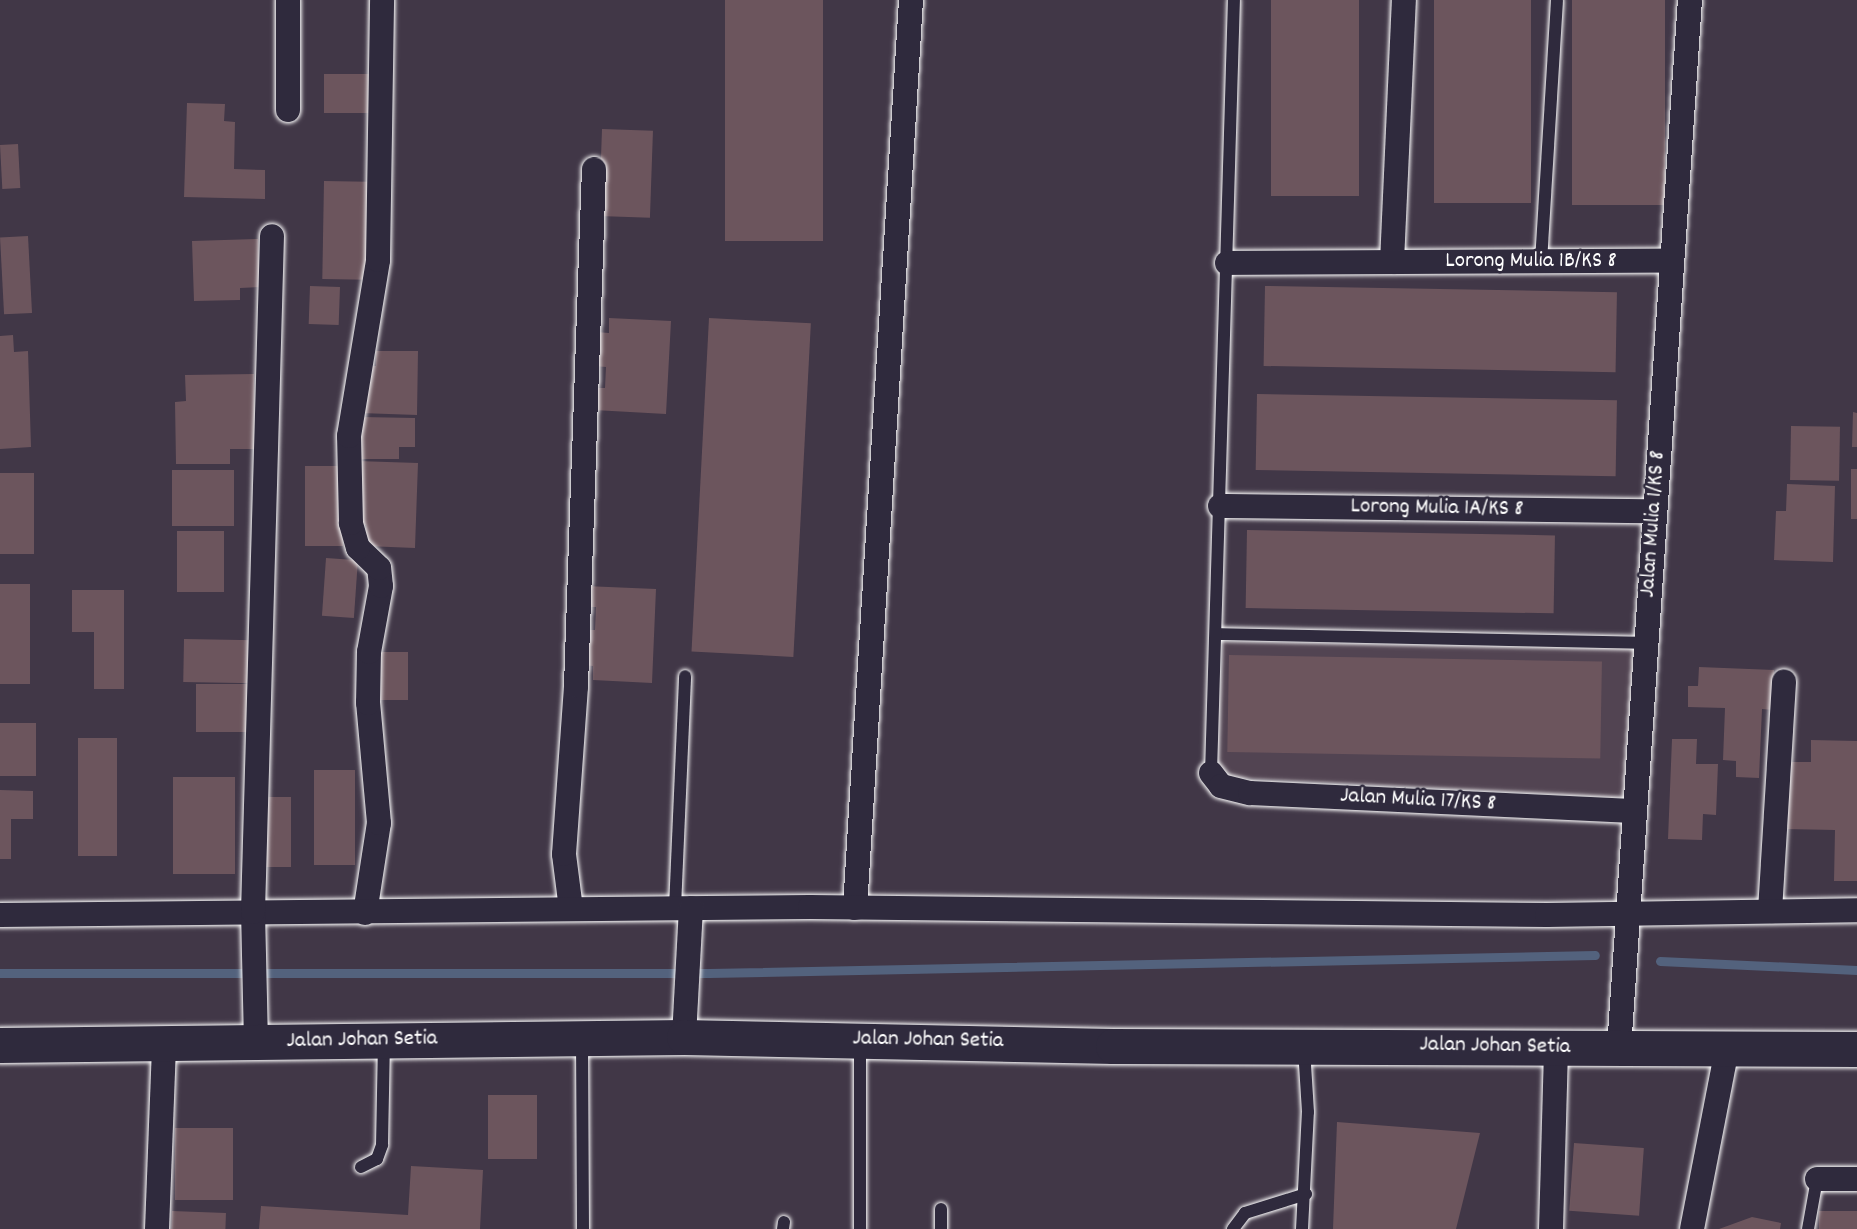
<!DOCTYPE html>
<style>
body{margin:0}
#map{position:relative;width:1857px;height:1229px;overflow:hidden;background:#413747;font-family:Dekko,sans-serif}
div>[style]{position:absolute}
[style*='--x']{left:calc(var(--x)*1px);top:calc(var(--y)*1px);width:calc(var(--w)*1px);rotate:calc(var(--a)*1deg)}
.built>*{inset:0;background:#524452}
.stream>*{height:9px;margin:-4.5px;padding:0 4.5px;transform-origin:4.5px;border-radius:4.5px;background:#53627d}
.building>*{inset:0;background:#6c555d;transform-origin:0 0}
.roads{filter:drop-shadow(0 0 2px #fff) drop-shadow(0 0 2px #fff)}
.service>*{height:12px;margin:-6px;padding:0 6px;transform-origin:6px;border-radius:6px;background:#2f2a3d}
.minor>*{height:24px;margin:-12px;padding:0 12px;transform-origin:12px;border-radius:12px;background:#2f2a3d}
.secondary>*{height:35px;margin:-17.5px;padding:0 17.5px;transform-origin:17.5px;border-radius:17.5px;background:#2f2a3d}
span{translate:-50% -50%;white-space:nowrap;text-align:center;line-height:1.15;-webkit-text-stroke:5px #2f2a3d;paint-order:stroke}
.street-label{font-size:23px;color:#fff}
</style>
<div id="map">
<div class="built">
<div style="clip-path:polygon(1223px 642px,1634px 648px,1625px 798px,1226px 777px,1217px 762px)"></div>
</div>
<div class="stream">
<div style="--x:1660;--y:961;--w:197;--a:2.6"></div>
<div style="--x:0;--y:973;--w:709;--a:0"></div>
<div style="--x:709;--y:973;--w:886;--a:-1.16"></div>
</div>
<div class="building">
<div style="left:725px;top:0;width:98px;height:241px"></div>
<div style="left:1271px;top:0;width:88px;height:196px"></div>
<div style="left:1434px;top:0;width:97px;height:203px"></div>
<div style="left:1572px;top:0;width:93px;height:205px"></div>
<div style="left:324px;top:74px;width:49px;height:39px"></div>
<div style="clip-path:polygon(187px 103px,225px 104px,224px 121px,235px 122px,234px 169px,265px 170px,265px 199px,184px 197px)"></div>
<div style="left:602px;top:129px;width:51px;height:87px;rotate:2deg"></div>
<div style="left:18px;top:144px;width:44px;height:18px;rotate:87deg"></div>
<div style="left:324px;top:181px;width:44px;height:98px;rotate:1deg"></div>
<div style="left:28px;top:236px;width:77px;height:28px;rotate:87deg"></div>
<div style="clip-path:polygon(258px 239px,260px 287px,240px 288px,240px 300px,194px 301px,192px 241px)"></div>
<div style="left:310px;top:286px;width:30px;height:38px;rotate:2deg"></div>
<div style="left:1265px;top:286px;width:352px;height:80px;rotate:1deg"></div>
<div style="clip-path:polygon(609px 318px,671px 321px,666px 414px,594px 410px,595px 388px,605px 388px,606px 367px,594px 366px,596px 332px,609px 333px)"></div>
<div style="left:709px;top:318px;width:102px;height:334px;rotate:3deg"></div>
<div style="clip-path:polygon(13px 335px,14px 352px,28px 351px,31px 447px,0 449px,0 336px)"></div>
<div style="clip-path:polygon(376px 351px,418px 351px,417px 415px,360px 413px,361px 365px,376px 366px)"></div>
<div style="clip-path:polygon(254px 374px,255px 449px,230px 449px,230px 464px,176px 464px,175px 402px,186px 401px,185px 375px)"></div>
<div style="left:1257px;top:394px;width:360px;height:76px;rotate:1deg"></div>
<div style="clip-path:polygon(1853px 412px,1857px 413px,1857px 447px,1852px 447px)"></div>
<div style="clip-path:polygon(361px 417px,415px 418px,415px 447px,399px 447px,399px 459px,360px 459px)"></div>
<div style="left:1791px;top:426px;width:49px;height:54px;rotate:1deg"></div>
<div style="clip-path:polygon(357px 461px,418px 463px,415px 548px,366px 546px,366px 525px,355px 524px)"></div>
<div style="left:305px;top:466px;width:38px;height:80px"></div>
<div style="left:1851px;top:469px;width:6px;height:50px"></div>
<div style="left:172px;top:470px;width:62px;height:56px"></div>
<div style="left:0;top:473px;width:34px;height:81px"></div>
<div style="clip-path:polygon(1787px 484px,1835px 486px,1833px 562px,1774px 560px,1776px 511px,1786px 511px)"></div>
<div style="left:1247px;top:530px;width:308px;height:78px;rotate:1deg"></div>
<div style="left:177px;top:531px;width:47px;height:61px"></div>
<div style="left:326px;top:558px;width:32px;height:58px;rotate:4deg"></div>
<div style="left:0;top:584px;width:30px;height:100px"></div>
<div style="clip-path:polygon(585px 586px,656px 589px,652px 683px,593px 680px,593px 666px,583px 665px,584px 630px,595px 630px,596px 607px,584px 607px)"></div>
<div style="clip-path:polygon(72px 590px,124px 590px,124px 689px,94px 689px,94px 632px,72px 632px)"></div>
<div style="left:184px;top:639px;width:71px;height:43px;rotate:1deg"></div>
<div style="left:374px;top:652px;width:34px;height:48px"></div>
<div style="left:1229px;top:655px;width:373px;height:97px;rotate:1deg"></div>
<div style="clip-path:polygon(1699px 667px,1774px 670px,1773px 710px,1762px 709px,1759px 778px,1736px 777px,1736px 761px,1723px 760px,1725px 708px,1688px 707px,1688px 686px,1698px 686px)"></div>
<div style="left:250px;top:684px;width:48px;height:54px;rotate:90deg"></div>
<div style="left:0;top:723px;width:36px;height:53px"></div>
<div style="left:78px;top:738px;width:39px;height:118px"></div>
<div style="clip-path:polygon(1672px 739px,1697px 739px,1696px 764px,1718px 764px,1716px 815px,1703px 814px,1702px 840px,1668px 839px)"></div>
<div style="clip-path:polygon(1811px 740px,1857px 741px,1857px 881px,1834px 881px,1835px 830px,1784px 829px,1785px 762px,1811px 762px)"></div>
<div style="left:314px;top:770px;width:41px;height:95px"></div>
<div style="left:173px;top:777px;width:62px;height:97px"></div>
<div style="clip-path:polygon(0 790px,33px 791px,33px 819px,11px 819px,11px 859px,0 859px)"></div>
<div style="left:265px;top:797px;width:26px;height:70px"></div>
<div style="left:488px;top:1095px;width:49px;height:64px"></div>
<div style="clip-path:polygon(1337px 1122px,1480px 1133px,1456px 1229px,1333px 1229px)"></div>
<div style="left:175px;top:1128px;width:58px;height:72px"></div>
<div style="left:1574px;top:1143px;width:70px;height:68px;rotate:4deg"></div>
<div style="clip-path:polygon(411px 1166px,483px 1170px,480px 1229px,259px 1229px,261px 1206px,408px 1215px)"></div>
<div style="left:172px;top:1211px;width:54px;height:18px;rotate:2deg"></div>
<div style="left:1819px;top:1211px;width:38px;height:18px"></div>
<div style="clip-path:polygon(1752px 1217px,1781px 1223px,1780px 1229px,1719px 1229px)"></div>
</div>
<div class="roads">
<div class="service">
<div style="--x:1541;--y:262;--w:262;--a:-86.5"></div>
<div style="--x:1217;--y:634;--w:429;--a:1.2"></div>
<div style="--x:1211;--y:773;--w:773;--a:-88.3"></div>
<div style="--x:675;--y:908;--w:232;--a:-87.5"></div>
<div style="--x:582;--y:1039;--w:190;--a:89.7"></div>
<div style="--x:361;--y:1167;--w:18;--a:-27"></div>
<div style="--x:377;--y:1159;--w:15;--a:-70"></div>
<div style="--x:382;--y:1145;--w:104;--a:-88.9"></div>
<div style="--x:783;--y:1229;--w:7;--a:-82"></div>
<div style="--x:860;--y:1229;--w:186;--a:-90"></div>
<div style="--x:941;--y:1229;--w:20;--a:-90"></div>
<div style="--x:1233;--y:1229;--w:20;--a:-53"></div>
<div style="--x:1245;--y:1213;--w:64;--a:-17.3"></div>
<div style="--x:1302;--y:1229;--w:117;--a:-87.1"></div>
<div style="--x:1308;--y:1112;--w:64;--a:-93.6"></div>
<div style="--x:1808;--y:1229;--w:51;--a:-79.8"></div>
</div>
<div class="minor">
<div style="--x:288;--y:0;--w:110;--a:90"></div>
<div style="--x:1392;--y:262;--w:262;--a:-87.4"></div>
<div style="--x:1227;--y:263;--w:444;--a:-0.3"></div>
<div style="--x:1220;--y:506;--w:435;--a:0.7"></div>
<div style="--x:1211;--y:773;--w:16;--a:52"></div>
<div style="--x:1221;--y:786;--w:30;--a:14"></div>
<div style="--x:1250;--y:793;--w:383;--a:2.7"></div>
<div style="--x:855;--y:908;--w:910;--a:-86.47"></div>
<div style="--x:571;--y:909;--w:55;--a:-97.3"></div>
<div style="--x:564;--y:854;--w:168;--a:-85.9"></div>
<div style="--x:576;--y:686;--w:517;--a:-88.01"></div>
<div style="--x:1770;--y:911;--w:230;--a:-86.5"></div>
<div style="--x:365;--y:913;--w:91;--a:-81.2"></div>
<div style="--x:379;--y:823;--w:121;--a:-95.2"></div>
<div style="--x:368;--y:703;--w:51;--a:-88.9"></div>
<div style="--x:369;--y:652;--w:67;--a:-79.7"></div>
<div style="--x:381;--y:586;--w:18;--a:-96"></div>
<div style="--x:379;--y:568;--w:29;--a:-136"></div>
<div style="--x:358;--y:548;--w:26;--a:-106"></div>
<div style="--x:351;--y:523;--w:87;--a:-91.3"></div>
<div style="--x:349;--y:436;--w:178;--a:-80.6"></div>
<div style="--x:378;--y:260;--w:260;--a:-89.1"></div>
<div style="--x:0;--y:915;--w:810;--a:-0.57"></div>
<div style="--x:810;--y:907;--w:737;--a:0.62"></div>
<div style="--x:1547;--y:915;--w:310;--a:-0.9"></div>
<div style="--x:684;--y:1037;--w:129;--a:-86.9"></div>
<div style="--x:256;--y:1043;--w:131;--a:-91.3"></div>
<div style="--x:253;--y:912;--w:676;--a:-88.39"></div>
<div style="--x:1619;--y:1049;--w:1051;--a:-86.13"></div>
<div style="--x:1817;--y:1179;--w:40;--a:0"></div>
<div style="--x:157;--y:1229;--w:184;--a:-87.8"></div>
<div style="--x:1551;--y:1229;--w:182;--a:-88.4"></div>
<div style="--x:1692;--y:1229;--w:183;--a:-79"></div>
</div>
<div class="secondary">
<div style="--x:0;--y:1045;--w:684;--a:-0.67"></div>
<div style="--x:684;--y:1037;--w:429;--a:1.2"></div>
<div style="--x:1113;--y:1046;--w:744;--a:0.23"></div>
</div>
</div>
<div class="street-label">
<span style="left:1531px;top:262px">Lorong Mulia 1B/KS 8</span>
<span style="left:1437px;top:509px;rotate:1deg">Lorong Mulia 1A/KS 8</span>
<span style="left:1654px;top:524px;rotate:-86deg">Jalan Mulia 1/KS 8</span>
<span style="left:1418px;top:801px;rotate:3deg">Jalan Mulia 17/KS 8</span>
<span style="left:362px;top:1041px;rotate:-1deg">Jalan Johan Setia</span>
<span style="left:928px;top:1041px;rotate:1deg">Jalan Johan Setia</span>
<span style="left:1495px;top:1047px;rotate:1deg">Jalan Johan Setia</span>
</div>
</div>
